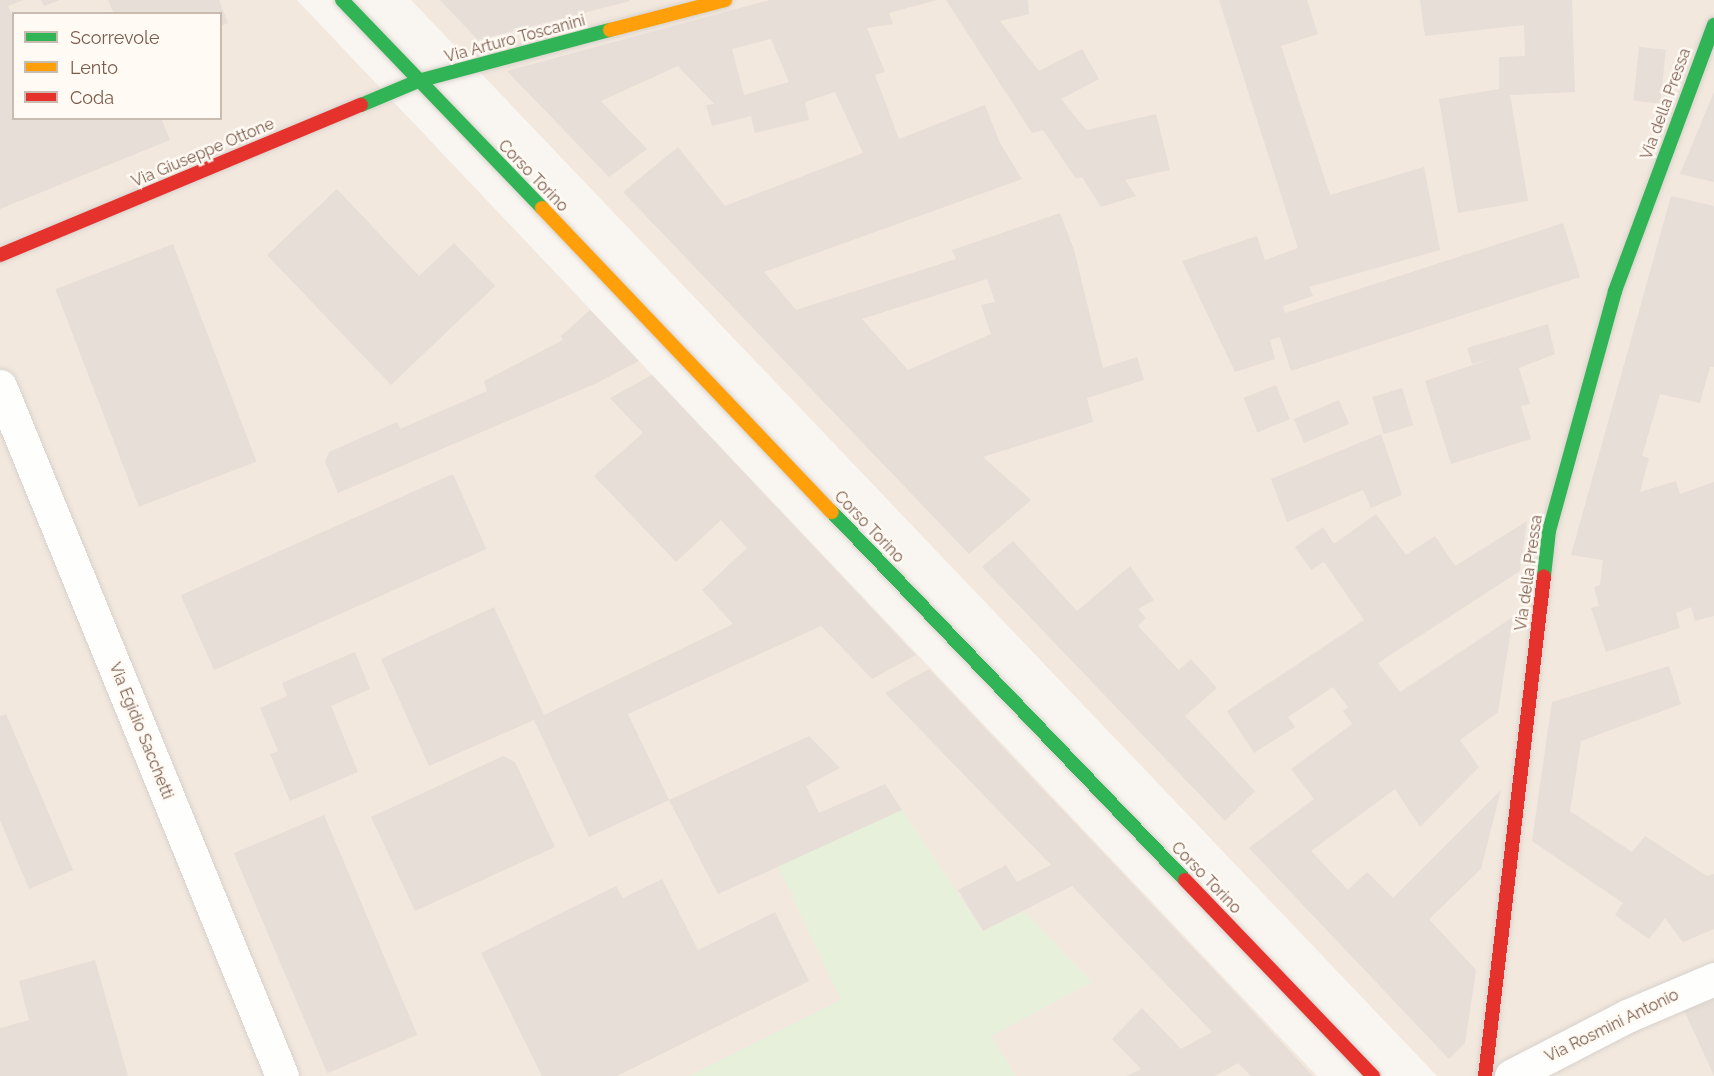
<!DOCTYPE html>
<style>
body{margin:0}
#map{position:relative;width:1714px;height:1076px;overflow:hidden;background:#f9f5f0;font-family:Raleway,sans-serif}
div>[style]{position:absolute}
[style*='--x']{left:calc(var(--x)*1px);top:calc(var(--y)*1px);width:calc(var(--w)*1px);rotate:calc(var(--a)*1deg)}
.residential>*{inset:0;background:#f2e8de}
.green>*{inset:0;background:#e7f0db}
.building>*{inset:0;background:#e6ded7;transform-origin:0 0}
.roads{filter:drop-shadow(0 0 2px #d7d1cb) drop-shadow(0 0 2px #d7d1cb)}
.street>*{height:33px;margin:-16.5px;padding:0 16.5px;transform-origin:16.5px;border-radius:16.5px;background:#fefefd}
.fast>*{height:14px;margin:-7px;padding:0 7px;transform-origin:7px;border-radius:7px;background:#30b455}
.slow>*{height:14px;margin:-7px;padding:0 7px;transform-origin:7px;border-radius:7px;background:#ff9f0a}
.jam>*{height:14px;margin:-7px;padding:0 7px;transform-origin:7px;border-radius:7px;background:#e5322d}
span{translate:-50% -50%;white-space:nowrap;text-align:center;line-height:1.15;-webkit-text-stroke:5px #fffaf3;paint-order:stroke}
.street-label{font-size:16px;color:#7a5c4d}
.legend{position:absolute;left:12px;top:12px;width:210px;height:108px;box-sizing:border-box;background:#fffaf3;border:2px solid #cabbb1;margin:0;padding:8px 10px;list-style:none;font-size:18px;color:#7a5c4d}
.legend li{display:flex;align-items:center;gap:12px;height:30px}
.legend b{width:30px;border:2px solid #cabbb1}
</style>
<div id="map">
<div class="residential">
<div style="clip-path:polygon(evenodd,0 0,297px 0,1317px 1076px,0 1076px,0 0,14px 14px,220px 14px,220px 118px,14px 118px,14px 14px)"></div>
<div style="clip-path:polygon(411px 0,1714px 0,1714px 1076px,1437px 1076px)"></div>
</div>
<div class="green">
<div style="clip-path:polygon(902px 810px,983px 931px,1024px 911px,1092px 982px,991px 1036px,1016px 1076px,689px 1076px,841px 1000px,778px 866px)"></div>
</div>
<div class="building">
<div style="clip-path:polygon(0 0,24px 0,8px 6px,14px 20px,14px 118px,161px 118px,170px 140px,0 209px)"></div>
<div style="clip-path:polygon(41px 0,60px 0,44px 6px)"></div>
<div style="clip-path:polygon(108px 0,219px 0,228px 23px,220px 26px,220px 14px,114px 14px)"></div>
<div style="clip-path:polygon(440px 0,629px 0,630px 1px,478px 40px)"></div>
<div style="clip-path:polygon(evenodd,770px 0,937px 0,889px 13px,893px 24px,867px 28px,885px 72px,875px 75px,899px 139px,985px 105px,1000px 143px,1022px 179px,764px 272px,796px 310px,956px 259px,952px 250px,1060px 213px,1074px 250px,1103px 368px,1137px 357px,1144px 380px,1087px 398px,1093px 422px,983px 457px,1031px 500px,969px 554px,623px 192px,678px 147px,725px 206px,863px 153px,835px 92px,805px 102px,809px 120px,755px 133px,751px 116px,712px 126px,706px 105px,714px 104px,678px 66px,601px 101px,647px 149px,609px 177px,507px 71px,770px 0,771px 39px,789px 82px,744px 95px,732px 49px,771px 39px,770px 0,987px 279px,995px 302px,981px 305px,991px 334px,908px 370px,862px 319px,987px 279px)"></div>
<div style="clip-path:polygon(946px 0,1028px 0,1029px 14px,1000px 21px,1039px 71px,1082px 49px,1099px 79px,1061px 99px,1077px 119px,1087px 130px,1156px 114px,1170px 170px,1125px 180px,1136px 196px,1101px 207px,1082px 177px,1076px 179px,1043px 130px,1032px 133px)"></div>
<div style="clip-path:polygon(1219px 0,1307px 0,1318px 34px,1281px 46px,1330px 195px,1424px 167px,1440px 250px,1309px 287px,1313px 296px,1283px 306px,1285px 313px,1563px 223px,1580px 277px,1291px 371px,1280px 337px,1270px 340px,1275px 359px,1235px 372px,1182px 261px,1257px 236px,1265px 260px,1298px 248px)"></div>
<div style="clip-path:polygon(1420px 0,1572px 0,1575px 92px,1510px 95px,1528px 201px,1458px 213px,1439px 99px,1499px 89px,1499px 57px,1525px 56px,1524px 25px,1425px 36px)"></div>
<div style="left:1639px;top:47px;width:27px;height:54px;rotate:6deg"></div>
<div style="clip-path:polygon(1714px 92px,1714px 182px,1680px 174px)"></div>
<div style="clip-path:polygon(337px 189px,419px 276px,454px 243px,495px 286px,391px 385px,267px 255px)"></div>
<div style="clip-path:polygon(1671px 196px,1714px 206px,1714px 367px,1710px 367px,1700px 403px,1660px 394px,1642px 456px,1649px 458px,1640px 492px,1676px 481px,1680px 494px,1714px 482px,1714px 616px,1695px 621px,1691px 607px,1676px 613px,1680px 628px,1606px 652px,1591px 608px,1599px 606px,1594px 587px,1600px 585px,1603px 560px,1571px 555px)"></div>
<div style="left:173px;top:244px;width:233px;height:126px;rotate:69deg"></div>
<div style="clip-path:polygon(590px 310px,639px 361px,597px 383px,338px 493px,325px 462px,329px 452px,397px 422px,400px 429px,487px 391px,484px 381px,563px 340px,561px 336px)"></div>
<div style="clip-path:polygon(1548px 324px,1555px 354px,1519px 368px,1530px 404px,1521px 406px,1531px 439px,1451px 464px,1425px 381px,1494px 358px,1472px 364px,1467px 348px)"></div>
<div style="clip-path:polygon(652px 375px,916px 655px,872px 679px,821px 626px,628px 714px,669px 800px,589px 837px,534px 720px,429px 766px,381px 659px,494px 607px,544px 715px,733px 624px,702px 590px,747px 548px,721px 520px,676px 562px,594px 476px,643px 433px,610px 398px)"></div>
<div style="left:1276px;top:385px;width:37px;height:35px;rotate:68deg"></div>
<div style="left:1402px;top:388px;width:39px;height:31px;rotate:73deg"></div>
<div style="left:1339px;top:400px;width:26px;height:49px;rotate:67deg"></div>
<div style="clip-path:polygon(1381px 434px,1402px 495px,1371px 508px,1363px 490px,1287px 522px,1271px 479px)"></div>
<div style="left:453px;top:474px;width:82px;height:298px;rotate:66deg"></div>
<div style="clip-path:polygon(1376px 514px,1406px 555px,1435px 536px,1455px 566px,1527px 521px,1520px 571px,1378px 663px,1400px 692px,1513px 617px,1498px 712px,1460px 740px,1479px 767px,1420px 827px,1395px 789px,1311px 851px,1348px 890px,1367px 872px,1393px 898px,1501px 790px,1481px 869px,1429px 919px,1476px 970px,1465px 1043px,1449px 1059px,1249px 848px,1314px 799px,1291px 769px,1352px 724px,1343px 711px,1348px 707px,1333px 687px,1288px 717px,1295px 727px,1254px 753px,1227px 711px,1364px 620px,1324px 562px,1311px 570px,1295px 547px,1323px 527px,1334px 544px)"></div>
<div style="clip-path:polygon(1013px 541px,1077px 611px,1130px 566px,1154px 600px,1138px 609px,1146px 618px,1138px 626px,1179px 670px,1191px 659px,1217px 688px,1185px 716px,1255px 791px,1225px 821px,982px 567px)"></div>
<div style="clip-path:polygon(355px 652px,370px 689px,331px 706px,358px 772px,290px 801px,270px 754px,278px 751px,260px 708px,287px 696px,282px 683px)"></div>
<div style="clip-path:polygon(1669px 666px,1681px 704px,1581px 741px,1570px 811px,1632px 852px,1645px 836px,1707px 876px,1714px 874px,1714px 929px,1683px 942px,1665px 918px,1649px 939px,1615px 915px,1623px 903px,1532px 841px,1552px 702px)"></div>
<div style="clip-path:polygon(929px 669px,1216px 972px,1313px 1076px,1251px 1076px,1238px 1063px,1215px 1076px,1127px 1076px,1141px 1069px,1112px 1039px,1142px 1008px,1181px 1049px,1212px 1032px,1072px 886px,983px 931px,958px 890px,1006px 865px,1017px 882px,1051px 865px,885px 693px)"></div>
<div style="clip-path:polygon(6px 714px,73px 870px,29px 889px,0 820px,0 716px)"></div>
<div style="clip-path:polygon(809px 736px,840px 768px,806px 786px,819px 813px,885px 784px,902px 810px,718px 894px,669px 800px)"></div>
<div style="clip-path:polygon(503px 756px,515px 762px,555px 847px,415px 911px,371px 817px)"></div>
<div style="left:324px;top:815px;width:239px;height:98px;rotate:67deg"></div>
<div style="clip-path:polygon(662px 879px,698px 950px,775px 912px,809px 981px,617px 1076px,542px 1076px,481px 953px,616px 886px,623px 898px)"></div>
<div style="clip-path:polygon(95px 960px,128px 1076px,0 1076px,0 1028px,29px 1020px,19px 981px)"></div>
<div style="clip-path:polygon(1714px 995px,1714px 1076px,1684px 1010px)"></div>
</div>
<div class="roads">
<div class="street">
<div style="--x:0;--y:386;--w:745;--a:67.77"></div>
<div style="--x:1511;--y:1076;--w:131;--a:-27.3"></div>
<div style="--x:1627;--y:1016;--w:95;--a:-23"></div>
</div>
<div class="fast">
<div style="--x:342;--y:0;--w:289;--a:46.1"></div>
<div style="--x:361;--y:105;--w:62;--a:-22.8"></div>
<div style="--x:418;--y:81;--w:199;--a:-14.9"></div>
<div style="--x:832;--y:512;--w:510;--a:46.19"></div>
<div style="--x:1544;--y:576;--w:45;--a:-83.7"></div>
<div style="--x:1549;--y:531;--w:249;--a:-74.6"></div>
<div style="--x:1615;--y:291;--w:284;--a:-69.6"></div>
</div>
<div class="slow">
<div style="--x:610;--y:30;--w:119;--a:-14.6"></div>
<div style="--x:542;--y:208;--w:420;--a:46.4"></div>
</div>
<div class="jam">
<div style="--x:0;--y:255;--w:391;--a:-22.6"></div>
<div style="--x:1185;--y:880;--w:272;--a:46.2"></div>
<div style="--x:1485;--y:1076;--w:503;--a:-83.27"></div>
</div>
</div>
<div class="street-label">
<span style="left:515px;top:39px;rotate:-15deg">Via Arturo Toscanini</span>
<span style="left:1666px;top:104px;rotate:-70deg">Via della Pressa</span>
<span style="left:203px;top:153px;rotate:-23deg">Via Giuseppe Ottone</span>
<span style="left:533px;top:176px;rotate:46deg">Corso Torino</span>
<span style="left:869px;top:527px;rotate:46deg">Corso Torino</span>
<span style="left:1529px;top:573px;rotate:-82deg">Via della Pressa</span>
<span style="left:141px;top:731px;rotate:68deg">Via Egidio Sacchetti</span>
<span style="left:1206px;top:878px;rotate:46deg">Corso Torino</span>
<span style="left:1612px;top:1026px;rotate:-26deg">Via Rosmini Antonio</span>
</div>
<ul class="legend">
<li><b style="height:8px;background:#30b455"></b>Scorrevole</li>
<li><b style="height:8px;background:#ff9f0a"></b>Lento</li>
<li><b style="height:8px;background:#e5322d"></b>Coda</li>
</ul>
</div>
